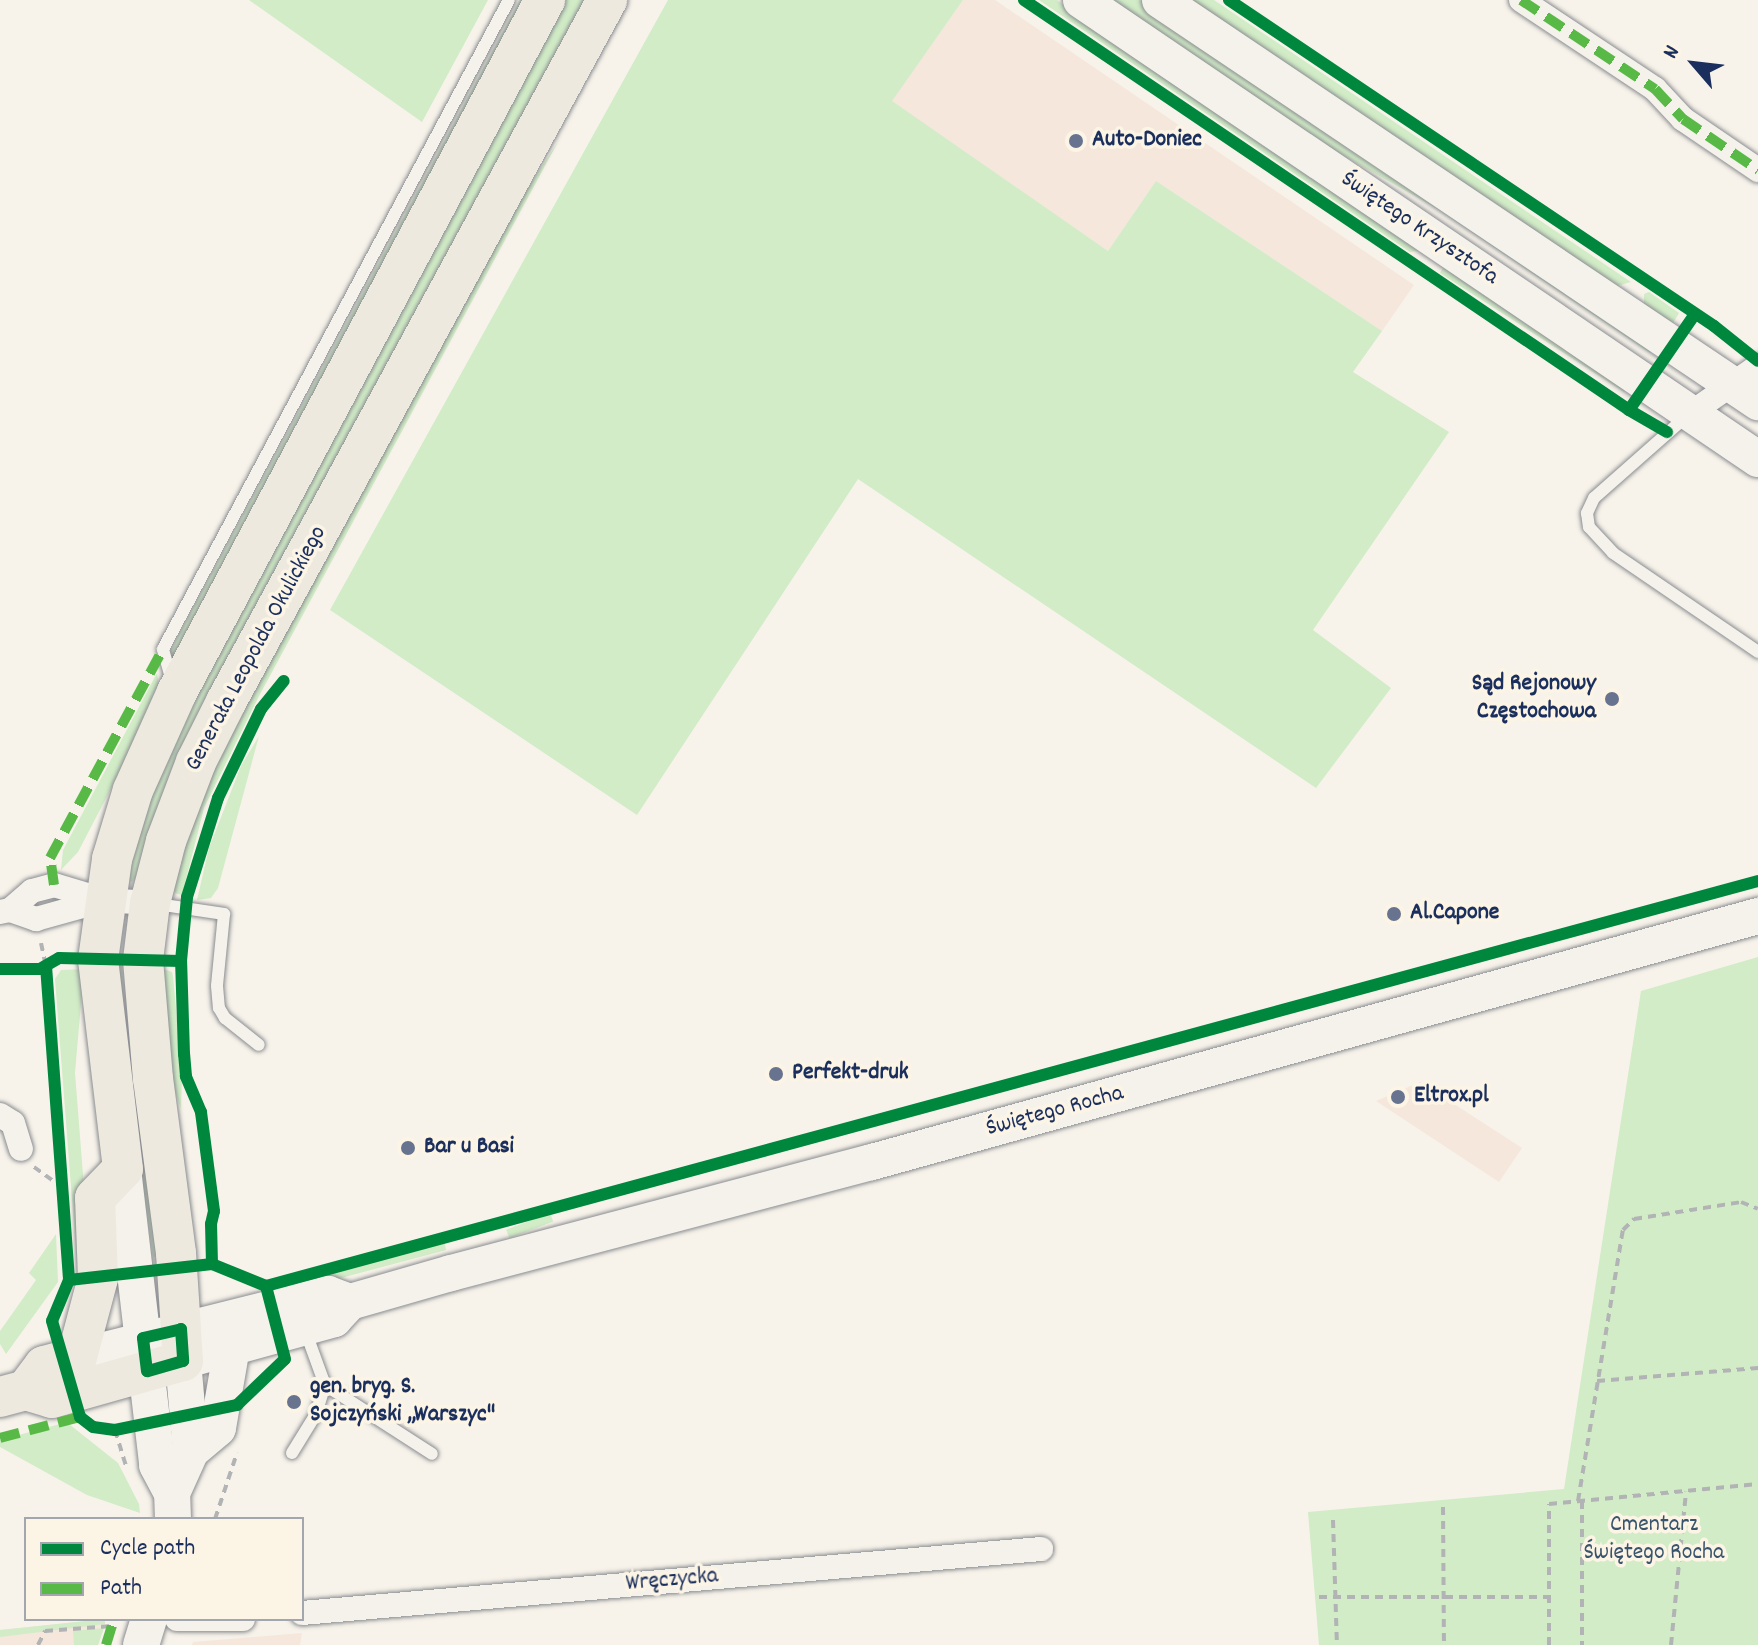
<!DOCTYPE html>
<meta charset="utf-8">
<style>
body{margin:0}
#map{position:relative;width:1758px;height:1645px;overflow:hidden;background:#f7f3ea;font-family:Dekko,sans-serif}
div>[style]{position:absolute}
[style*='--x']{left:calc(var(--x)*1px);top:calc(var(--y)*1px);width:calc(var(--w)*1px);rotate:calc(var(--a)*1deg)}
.built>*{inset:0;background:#f5e7db}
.green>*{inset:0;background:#d1ecc6;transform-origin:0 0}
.path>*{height:4px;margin-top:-2px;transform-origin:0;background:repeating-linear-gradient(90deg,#b2b3b4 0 8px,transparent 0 14px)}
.roads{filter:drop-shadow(0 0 2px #8a8c91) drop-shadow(0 0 2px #8a8c91)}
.lane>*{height:12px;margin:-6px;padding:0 6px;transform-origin:6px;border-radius:6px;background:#f5f2ec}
.street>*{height:24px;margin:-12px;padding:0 12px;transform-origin:12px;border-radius:12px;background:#f5f2ec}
.secondary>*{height:36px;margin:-18px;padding:0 18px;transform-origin:18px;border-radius:18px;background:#f5f2ec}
.primary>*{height:40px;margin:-20px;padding:0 20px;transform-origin:20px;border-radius:20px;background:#eee9df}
.quiet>*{height:10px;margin-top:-5px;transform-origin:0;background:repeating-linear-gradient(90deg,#58b947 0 20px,transparent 0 30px)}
.cycleway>*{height:12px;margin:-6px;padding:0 6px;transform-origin:6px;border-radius:6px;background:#00873e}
.dots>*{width:22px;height:22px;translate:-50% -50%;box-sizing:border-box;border:4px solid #fcf5e5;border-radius:50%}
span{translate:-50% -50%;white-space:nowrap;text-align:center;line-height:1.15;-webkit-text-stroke:7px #fcf5e5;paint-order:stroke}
.poi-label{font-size:24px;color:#1b2f5e;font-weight:700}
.left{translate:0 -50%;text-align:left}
.right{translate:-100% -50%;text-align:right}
.street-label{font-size:24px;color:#1b2f5e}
.park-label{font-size:24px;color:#39546d}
.legend{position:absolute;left:24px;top:1517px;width:280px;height:104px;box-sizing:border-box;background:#fcf5e5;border:2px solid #a2a6af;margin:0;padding:10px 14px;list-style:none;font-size:24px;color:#1b2f5e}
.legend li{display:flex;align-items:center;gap:16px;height:40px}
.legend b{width:40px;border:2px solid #a2a6af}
.north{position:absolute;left:1654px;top:24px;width:80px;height:80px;-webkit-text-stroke:6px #fcf5e5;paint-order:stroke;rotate:298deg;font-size:22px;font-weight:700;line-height:32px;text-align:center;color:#1b2f5e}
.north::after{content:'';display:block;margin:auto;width:28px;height:36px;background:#1b2f5e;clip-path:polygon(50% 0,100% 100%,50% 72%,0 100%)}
</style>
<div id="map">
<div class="built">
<div style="clip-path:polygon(963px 0,995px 0,1414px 285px,1382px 331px,1156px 181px,1108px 251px,891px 101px)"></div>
<div style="clip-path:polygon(1420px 1082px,1522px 1148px,1499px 1182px,1376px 1101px)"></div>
<div style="clip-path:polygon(105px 1619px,98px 1645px,0 1645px,0 1630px)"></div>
<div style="clip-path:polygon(302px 1633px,300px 1645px,192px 1645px,193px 1642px)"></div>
</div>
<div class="green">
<div style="clip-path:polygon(249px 0,488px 0,422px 122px)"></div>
<div style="clip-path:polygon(520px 0,527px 0,171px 662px,170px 653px,178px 636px)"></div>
<div style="clip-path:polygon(562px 0,586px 0,140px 874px,132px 882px,124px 878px,145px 795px)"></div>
<div style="clip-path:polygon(668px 0,963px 0,892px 101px,1108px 251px,1156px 181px,1382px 331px,1353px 372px,1449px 432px,1313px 630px,1391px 688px,1316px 788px,858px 479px,637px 815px,330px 610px)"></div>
<div style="clip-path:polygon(1039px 0,1057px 0,1423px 250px,1410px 252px)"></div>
<div style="clip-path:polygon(1105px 0,1140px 0,1655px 347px,1650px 353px,1436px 208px,1316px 140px)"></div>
<div style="clip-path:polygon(1192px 0,1214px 0,1631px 282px,1617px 286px,1595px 273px)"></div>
<div style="clip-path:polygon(559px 140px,258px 698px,204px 808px,182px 895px,175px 893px,171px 888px,204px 781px,520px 200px)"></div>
<div style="clip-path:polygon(1444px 266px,1627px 387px,1624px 392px,1440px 273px)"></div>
<div style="clip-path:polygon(1649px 292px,1679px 313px,1672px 325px,1644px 307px,1644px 294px)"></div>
<div style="clip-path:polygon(157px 673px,159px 685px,152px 710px,78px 852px,61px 870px,63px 850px)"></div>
<div style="clip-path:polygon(259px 736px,218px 888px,211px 898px,197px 900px,209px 848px,241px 766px)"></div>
<div style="clip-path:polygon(1758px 957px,1758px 1645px,1319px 1645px,1308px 1512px,1564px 1489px,1641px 991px)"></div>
<div style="clip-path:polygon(122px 966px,124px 1013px,161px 1256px,153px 1257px,112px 967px)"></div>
<div style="clip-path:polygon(160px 968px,172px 972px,173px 976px,182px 1076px,181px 1109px,163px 1059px)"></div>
<div style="clip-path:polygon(84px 969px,75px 1073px,90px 1264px,77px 1265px,55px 979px,61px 970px)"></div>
<div style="left:550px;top:1213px;width:9px;height:47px;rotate:69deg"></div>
<div style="clip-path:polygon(56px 1234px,58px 1282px,6px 1354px,0 1344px,0 1331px,36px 1280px,29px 1273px)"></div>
<div style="clip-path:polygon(444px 1238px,446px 1250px,281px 1294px,279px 1287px,285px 1282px)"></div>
<div style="clip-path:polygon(60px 1424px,69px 1424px,118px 1463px,139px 1504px,140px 1513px,87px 1495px,0 1447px,0 1440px)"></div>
<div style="clip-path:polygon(105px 1619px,105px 1624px,0 1637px,0 1630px)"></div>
<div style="clip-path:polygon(104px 1628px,98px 1645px,74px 1645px,73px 1631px)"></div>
</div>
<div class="path">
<div style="--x:41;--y:943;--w:24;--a:78"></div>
<div style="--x:34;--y:1167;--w:34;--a:36"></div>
<div style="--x:1597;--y:1381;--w:162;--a:-4.6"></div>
<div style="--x:115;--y:1430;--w:37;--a:73"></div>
<div style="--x:1578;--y:1501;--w:275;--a:-80.6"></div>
<div style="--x:1623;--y:1230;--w:16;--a:-45"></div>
<div style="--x:1634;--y:1219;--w:108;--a:-9"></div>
<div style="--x:1741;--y:1202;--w:18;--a:22"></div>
<div style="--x:1582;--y:1501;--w:144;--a:90"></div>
<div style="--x:1443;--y:1507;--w:138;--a:89.6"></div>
<div style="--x:215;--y:1519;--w:70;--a:-71.6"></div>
<div style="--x:1333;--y:1520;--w:125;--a:88.2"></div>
<div style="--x:1319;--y:1597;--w:230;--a:0"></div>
<div style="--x:38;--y:1645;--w:16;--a:-63"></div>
<div style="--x:45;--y:1631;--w:67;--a:-4.3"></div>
<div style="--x:1549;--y:1645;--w:141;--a:-90"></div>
<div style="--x:1549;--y:1504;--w:210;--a:-5.5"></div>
<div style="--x:1671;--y:1645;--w:154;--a:-84.4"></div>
</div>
<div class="roads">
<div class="lane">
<div style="--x:1688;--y:415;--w:125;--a:138.6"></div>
<div style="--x:1594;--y:498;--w:17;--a:115"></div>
<div style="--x:1587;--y:513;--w:14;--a:82"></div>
<div style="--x:1589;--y:527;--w:35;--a:47"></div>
<div style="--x:1613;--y:553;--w:176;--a:34.3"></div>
<div style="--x:172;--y:681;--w:33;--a:-106"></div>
<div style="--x:163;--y:649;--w:735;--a:-61.94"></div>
<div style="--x:157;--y:904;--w:68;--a:8.5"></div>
<div style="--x:224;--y:914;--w:72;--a:95.6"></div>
<div style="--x:217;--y:986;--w:22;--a:85"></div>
<div style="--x:219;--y:1008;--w:12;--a:59"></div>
<div style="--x:225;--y:1018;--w:43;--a:38.5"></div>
<div style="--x:325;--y:1385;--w:127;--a:32.8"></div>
<div style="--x:292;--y:1453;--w:46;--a:-58.4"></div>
<div style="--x:316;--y:1414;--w:30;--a:-73"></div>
<div style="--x:325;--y:1385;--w:59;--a:-110"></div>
</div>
<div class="street">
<div style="--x:1521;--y:0;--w:161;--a:33.6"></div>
<div style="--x:1655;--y:89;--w:41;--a:47"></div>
<div style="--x:1683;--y:119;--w:91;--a:34.2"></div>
<div style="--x:1691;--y:413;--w:82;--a:-35"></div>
<div style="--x:10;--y:910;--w:29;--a:-41"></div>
<div style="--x:32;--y:891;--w:23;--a:-15"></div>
<div style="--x:54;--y:885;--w:52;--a:16.7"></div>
<div style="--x:104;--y:900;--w:46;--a:3.7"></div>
<div style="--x:0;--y:912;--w:10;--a:-11"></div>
<div style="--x:10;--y:910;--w:28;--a:19"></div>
<div style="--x:36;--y:919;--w:71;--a:-15.6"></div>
<div style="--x:0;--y:1115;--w:15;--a:32"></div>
<div style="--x:13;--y:1123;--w:27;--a:73"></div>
<div style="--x:302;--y:1613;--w:742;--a:-4.95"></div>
<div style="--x:177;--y:1619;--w:66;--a:0"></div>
</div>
<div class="secondary">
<div style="--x:1081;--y:0;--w:818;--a:34.14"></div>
<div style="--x:1160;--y:0;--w:721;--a:33.91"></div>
<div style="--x:123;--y:1169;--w:298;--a:83.4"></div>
<div style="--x:157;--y:1465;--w:32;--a:62"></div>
<div style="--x:77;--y:1357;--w:259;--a:-14.1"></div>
<div style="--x:328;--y:1294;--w:23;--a:20"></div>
<div style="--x:191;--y:1451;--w:35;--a:-40"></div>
<div style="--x:218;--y:1428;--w:82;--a:-80.2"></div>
<div style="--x:173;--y:1519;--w:26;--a:-92"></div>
<div style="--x:172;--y:1493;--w:46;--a:-65.7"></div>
<div style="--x:191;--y:1451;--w:90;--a:-95.1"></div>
<div style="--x:183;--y:1361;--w:157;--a:-15.5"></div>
<div style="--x:334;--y:1319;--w:23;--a:-47"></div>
<div style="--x:350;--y:1302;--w:105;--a:-16"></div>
<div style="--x:451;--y:1273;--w:435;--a:-14.8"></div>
<div style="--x:872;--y:1162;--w:920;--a:-15.52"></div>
<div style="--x:141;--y:1645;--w:27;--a:-73"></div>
</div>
<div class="primary">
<div style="--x:26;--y:1390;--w:30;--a:-53"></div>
<div style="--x:44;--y:1366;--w:34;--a:-15"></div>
<div style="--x:77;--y:1357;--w:82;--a:-75.1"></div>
<div style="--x:98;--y:1278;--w:80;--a:-92.1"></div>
<div style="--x:95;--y:1198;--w:40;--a:-46"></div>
<div style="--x:123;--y:1169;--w:210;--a:-96.8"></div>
<div style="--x:98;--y:960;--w:102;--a:-82.1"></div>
<div style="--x:112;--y:859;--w:72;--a:-73.1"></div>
<div style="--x:133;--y:790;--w:107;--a:-65.8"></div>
<div style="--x:177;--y:692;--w:784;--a:-62"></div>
<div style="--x:0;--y:1397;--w:27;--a:-15"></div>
<div style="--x:26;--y:1390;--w:27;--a:17"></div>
<div style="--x:52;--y:1398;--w:136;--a:-15.8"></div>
<div style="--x:183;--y:1361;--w:108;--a:-93.7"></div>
<div style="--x:176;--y:1253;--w:176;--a:-97.5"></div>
<div style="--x:153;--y:1079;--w:119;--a:-94.8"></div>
<div style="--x:143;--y:960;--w:57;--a:-83"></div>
<div style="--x:150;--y:903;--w:64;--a:-75.5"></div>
<div style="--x:166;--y:841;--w:85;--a:-69.2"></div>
<div style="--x:196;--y:762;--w:67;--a:-63.4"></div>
<div style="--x:226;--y:702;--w:799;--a:-61.51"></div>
</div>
</div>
<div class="quiet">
<div style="--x:1521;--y:0;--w:161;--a:33.6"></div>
<div style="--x:1655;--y:89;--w:41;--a:47"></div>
<div style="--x:1683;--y:119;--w:91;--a:34.2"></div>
<div style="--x:54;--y:885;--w:27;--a:-98"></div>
<div style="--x:50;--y:858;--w:238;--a:-61.6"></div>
<div style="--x:0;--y:1438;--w:83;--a:-14.7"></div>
<div style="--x:106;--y:1645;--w:27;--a:-73"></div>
</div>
<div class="cycleway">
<div style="--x:1024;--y:0;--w:731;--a:34.12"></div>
<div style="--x:1629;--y:410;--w:44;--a:30.1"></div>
<div style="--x:1229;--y:0;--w:584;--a:33.91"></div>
<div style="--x:1714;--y:326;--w:56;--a:38.5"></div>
<div style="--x:1629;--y:410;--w:116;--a:-55.5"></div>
<div style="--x:46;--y:966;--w:315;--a:85.8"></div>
<div style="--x:69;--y:1280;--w:44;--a:112.5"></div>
<div style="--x:52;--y:1321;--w:100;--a:73.7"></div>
<div style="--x:80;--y:1417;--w:16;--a:38"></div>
<div style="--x:93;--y:1427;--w:22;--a:8"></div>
<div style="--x:115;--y:1430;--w:125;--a:-11.6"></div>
<div style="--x:237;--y:1405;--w:66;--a:-43.8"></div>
<div style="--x:285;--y:1359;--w:75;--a:-104.6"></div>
<div style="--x:0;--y:969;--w:40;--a:0"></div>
<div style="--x:40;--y:969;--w:22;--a:-30"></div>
<div style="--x:59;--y:958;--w:122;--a:1.4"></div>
<div style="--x:212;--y:1264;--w:40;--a:-91.4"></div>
<div style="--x:211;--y:1224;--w:13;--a:-77"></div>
<div style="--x:214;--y:1211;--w:100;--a:-97.5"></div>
<div style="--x:201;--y:1112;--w:39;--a:-113"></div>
<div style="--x:186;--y:1076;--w:22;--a:-95"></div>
<div style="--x:184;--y:1054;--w:93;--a:-91.8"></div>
<div style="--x:181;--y:961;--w:64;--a:-84.6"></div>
<div style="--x:187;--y:897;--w:104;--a:-72.6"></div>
<div style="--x:218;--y:798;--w:99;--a:-64.2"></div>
<div style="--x:261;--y:709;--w:36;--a:-51"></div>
<div style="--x:69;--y:1280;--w:144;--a:-6.4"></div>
<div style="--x:212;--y:1264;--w:58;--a:22.2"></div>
<div style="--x:266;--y:1286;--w:1546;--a:-15.19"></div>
<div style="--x:181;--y:1329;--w:32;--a:86"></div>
<div style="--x:183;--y:1361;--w:37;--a:164"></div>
<div style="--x:147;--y:1371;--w:33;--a:-97"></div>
<div style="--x:143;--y:1338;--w:39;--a:-13"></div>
</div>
<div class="dots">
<div style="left:1076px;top:141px;background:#68748f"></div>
<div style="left:1612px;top:699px;background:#68748f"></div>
<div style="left:1394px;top:914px;background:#68748f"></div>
<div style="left:776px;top:1074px;background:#68748f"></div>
<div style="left:1398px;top:1097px;background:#68748f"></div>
<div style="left:408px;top:1148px;background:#68748f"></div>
<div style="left:294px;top:1402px;background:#68748f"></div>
</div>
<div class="poi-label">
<span class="left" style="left:1092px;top:141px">Auto-Doniec</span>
<span class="right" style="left:1596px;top:699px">Sąd Rejonowy<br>Częstochowa</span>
<span class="left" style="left:1410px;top:914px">Al.Capone</span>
<span class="left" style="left:792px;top:1074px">Perfekt-druk</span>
<span class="left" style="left:1414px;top:1097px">Eltrox.pl</span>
<span class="left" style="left:424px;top:1148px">Bar u Basi</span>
<span class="left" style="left:310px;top:1402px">gen. bryg. S.<br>Sojczyński „Warszyc"</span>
</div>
<div class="street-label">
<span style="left:1419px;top:229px;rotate:34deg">Świętego Krzysztofa</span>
<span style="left:257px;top:649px;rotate:-62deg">Generała Leopolda Okulickiego</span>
<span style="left:1055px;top:1112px;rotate:-15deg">Świętego Rocha</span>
<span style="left:672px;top:1581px;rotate:-5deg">Wręczycka</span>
</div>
<div class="park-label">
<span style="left:1654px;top:1540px">Cmentarz<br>Świętego Rocha</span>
</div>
<ul class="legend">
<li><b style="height:10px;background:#00873e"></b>Cycle path</li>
<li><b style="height:10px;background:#58b947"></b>Path</li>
</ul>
<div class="north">N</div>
</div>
